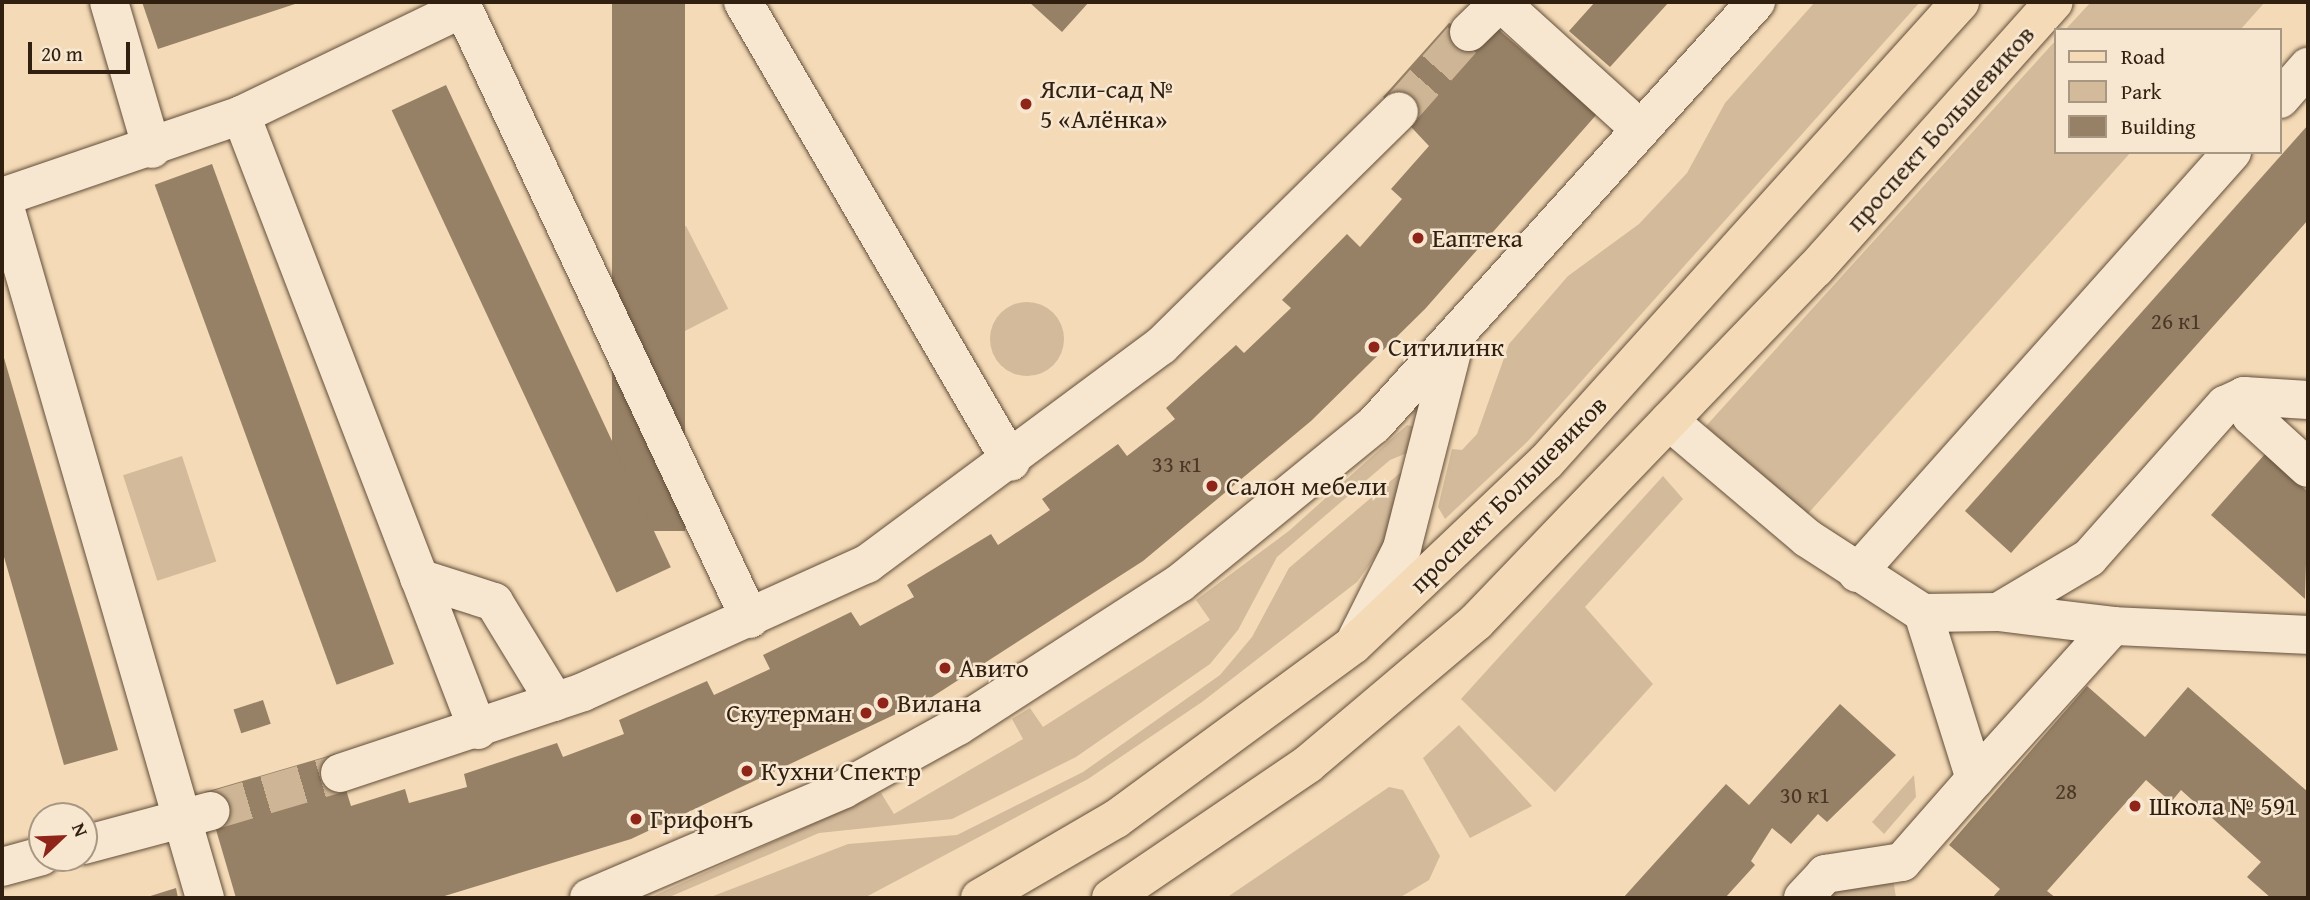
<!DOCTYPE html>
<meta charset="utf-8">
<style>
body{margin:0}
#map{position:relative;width:2310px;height:900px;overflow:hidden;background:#f4dab6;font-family:"Gentium Book Plus",serif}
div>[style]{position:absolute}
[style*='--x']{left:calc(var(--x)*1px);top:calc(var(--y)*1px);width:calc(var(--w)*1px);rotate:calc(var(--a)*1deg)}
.green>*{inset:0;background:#d3ba9a;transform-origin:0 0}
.round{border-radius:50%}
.building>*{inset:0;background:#968066;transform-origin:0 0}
.minor-tunnel>*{height:38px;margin-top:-19px;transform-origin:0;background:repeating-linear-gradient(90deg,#cdb595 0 38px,transparent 0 57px)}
.roads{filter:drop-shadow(0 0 2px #624e3a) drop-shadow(0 0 2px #624e3a)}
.minor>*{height:38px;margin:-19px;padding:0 19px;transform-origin:19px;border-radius:19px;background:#f8e7d0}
.major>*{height:38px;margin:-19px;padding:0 19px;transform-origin:19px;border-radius:19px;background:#f4dab6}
.dots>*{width:19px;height:19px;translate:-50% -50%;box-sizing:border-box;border:4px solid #f8e7d0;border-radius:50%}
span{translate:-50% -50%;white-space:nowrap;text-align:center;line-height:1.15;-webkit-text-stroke:5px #f8e7d0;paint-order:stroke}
.number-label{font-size:23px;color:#4a3726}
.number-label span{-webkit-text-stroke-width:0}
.poi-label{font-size:26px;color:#311f10}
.left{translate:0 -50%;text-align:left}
.right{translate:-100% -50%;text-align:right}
.street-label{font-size:26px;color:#311f10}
.frame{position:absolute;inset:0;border:4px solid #311f10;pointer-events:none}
.legend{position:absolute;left:2054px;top:28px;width:228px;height:126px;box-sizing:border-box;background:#f8e7d0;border:2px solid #a89783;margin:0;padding:9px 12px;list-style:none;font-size:21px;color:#311f10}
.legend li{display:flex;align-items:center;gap:14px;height:35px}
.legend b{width:35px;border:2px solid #a89783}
.north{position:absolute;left:28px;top:802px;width:70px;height:70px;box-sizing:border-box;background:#f8e7d0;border:2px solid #a89783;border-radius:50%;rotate:67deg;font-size:19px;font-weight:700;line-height:28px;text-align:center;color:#311f10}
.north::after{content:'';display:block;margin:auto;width:24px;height:32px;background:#8f2418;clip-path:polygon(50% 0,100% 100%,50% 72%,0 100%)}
.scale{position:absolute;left:28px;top:42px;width:102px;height:32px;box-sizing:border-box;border:4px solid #311f10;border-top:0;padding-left:9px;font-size:21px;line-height:24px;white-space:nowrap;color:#311f10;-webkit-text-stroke:5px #f8e7d0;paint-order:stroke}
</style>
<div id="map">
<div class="green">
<div style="clip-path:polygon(1815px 2px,1920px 2px,1528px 441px,1445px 519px,1438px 507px,1452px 449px,1462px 450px,1477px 434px,1509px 344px,1568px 276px,1639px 224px,1687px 173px,1725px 103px)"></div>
<div style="clip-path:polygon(2091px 2px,2265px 2px,2240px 30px,2065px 30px)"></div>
<div style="clip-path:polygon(2056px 40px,2056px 152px,2131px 152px,1805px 517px,1706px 426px)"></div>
<div style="left:686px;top:226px;width:93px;height:54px;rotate:63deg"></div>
<div class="round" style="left:990px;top:302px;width:74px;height:74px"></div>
<div style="clip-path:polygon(1407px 425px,1416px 427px,1412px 451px,1390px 460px,1277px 557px,1238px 630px,1210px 664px,1076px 757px,952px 819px,819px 833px,667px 898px,649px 898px,881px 793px,894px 814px,1023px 739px,1012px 719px,1030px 708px,1043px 727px,1210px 620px,1196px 600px,1290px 530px)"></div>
<div style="left:182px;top:456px;width:111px;height:62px;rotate:72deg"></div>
<div style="clip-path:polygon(1407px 467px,1387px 540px,1357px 582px,1202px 702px,1088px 779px,864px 898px,708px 898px,848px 844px,957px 835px,1083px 772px,1220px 675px,1252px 637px,1289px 568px)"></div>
<div style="clip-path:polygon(1663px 476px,1683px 499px,1585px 607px,1653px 684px,1555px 792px,1461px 699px)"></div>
<div style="clip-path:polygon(1459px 725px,1532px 806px,1470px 838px,1423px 758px)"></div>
<div style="clip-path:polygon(1914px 775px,1916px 797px,1884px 834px,1872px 822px)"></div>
<div style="clip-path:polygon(1389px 787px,1403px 790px,1440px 856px,1429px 880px,1399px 898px,1226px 898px)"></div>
<div style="clip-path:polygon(1892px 871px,1896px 898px,1815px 898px)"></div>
</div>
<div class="building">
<div style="clip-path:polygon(142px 2px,301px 2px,158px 49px)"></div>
<div style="left:612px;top:2px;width:73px;height:529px"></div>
<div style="clip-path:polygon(1029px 2px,1089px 2px,1062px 32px)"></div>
<div style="clip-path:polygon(1595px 2px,1669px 2px,1610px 67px,1569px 31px)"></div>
<div style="clip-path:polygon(1449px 23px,1482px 37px,1492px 24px,1597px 114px,1425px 309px,1311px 421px,1143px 561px,932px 697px,631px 839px,438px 898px,236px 898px,205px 792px,335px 754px,351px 806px,405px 789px,409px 803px,467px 787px,464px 774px,557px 743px,563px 757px,624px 734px,619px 720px,707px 681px,714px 695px,770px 669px,763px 655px,851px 612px,860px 626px,914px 597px,907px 585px,991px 534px,998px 545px,1050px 510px,1042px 499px,1118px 444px,1127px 456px,1175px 419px,1166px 408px,1236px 345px,1244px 353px,1291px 308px,1282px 300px,1347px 234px,1360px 247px,1402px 199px,1391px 189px,1429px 146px,1383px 97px)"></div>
<div style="left:446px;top:85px;width:532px;height:60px;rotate:65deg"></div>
<div style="clip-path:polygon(2308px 125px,2308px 220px,2011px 553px,1965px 511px)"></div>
<div style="left:212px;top:164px;width:532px;height:61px;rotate:70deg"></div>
<div style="clip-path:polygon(2px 351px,118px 750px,64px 765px,2px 550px)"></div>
<div style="clip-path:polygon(2265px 454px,2308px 492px,2305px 599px,2211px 515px)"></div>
<div style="clip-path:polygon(2087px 686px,2145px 737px,2188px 687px,2308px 792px,2308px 898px,2271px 898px,2247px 877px,2261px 862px,2181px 790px,2171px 802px,2146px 780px,2047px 891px,2056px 898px,1992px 898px,2000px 889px,1949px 845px)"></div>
<div style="left:263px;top:700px;width:25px;height:31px;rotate:72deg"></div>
<div style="clip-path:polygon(1840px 704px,1896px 755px,1827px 822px,1818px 814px,1791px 844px,1772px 828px,1751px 861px,1755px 865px,1725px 898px,1623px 898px,1726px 784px,1749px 805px)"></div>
<div style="clip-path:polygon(176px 888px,178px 898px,144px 898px)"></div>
</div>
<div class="minor-tunnel">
<div style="--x:1399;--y:111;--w:106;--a:-48.5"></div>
<div style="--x:211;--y:811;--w:134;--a:-16.4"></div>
</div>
<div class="roads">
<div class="minor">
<div style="--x:109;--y:2;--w:153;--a:73.7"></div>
<div style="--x:743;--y:2;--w:532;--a:59.77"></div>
<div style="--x:1500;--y:2;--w:190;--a:42.2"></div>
<div style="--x:463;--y:8;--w:675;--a:64.84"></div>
<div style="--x:1469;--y:32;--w:43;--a:-44.1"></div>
<div style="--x:2280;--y:99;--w:43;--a:-48.8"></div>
<div style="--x:241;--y:115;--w:659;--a:68.93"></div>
<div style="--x:2244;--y:396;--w:21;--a:71"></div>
<div style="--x:2251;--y:416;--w:77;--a:42.4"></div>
<div style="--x:1669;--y:421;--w:181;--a:40.3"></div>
<div style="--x:1807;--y:538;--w:138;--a:32.9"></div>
<div style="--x:1923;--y:613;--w:75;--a:-0.8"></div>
<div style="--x:1998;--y:612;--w:116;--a:6.9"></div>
<div style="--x:2113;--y:626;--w:195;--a:2.6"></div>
<div style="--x:1857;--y:573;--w:564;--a:-48.31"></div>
<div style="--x:419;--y:578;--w:79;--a:17.7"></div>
<div style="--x:494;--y:602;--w:117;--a:58.6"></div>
<div style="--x:1998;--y:612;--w:106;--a:-30.7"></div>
<div style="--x:2089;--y:558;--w:205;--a:-48.4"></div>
<div style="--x:2225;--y:405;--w:21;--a:-25"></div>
<div style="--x:2244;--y:396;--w:64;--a:3.6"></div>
<div style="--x:1356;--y:640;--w:103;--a:-63.4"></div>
<div style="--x:1402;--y:548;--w:215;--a:-75.7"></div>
<div style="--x:340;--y:773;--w:256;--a:-18.4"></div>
<div style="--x:583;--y:692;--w:312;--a:-24.3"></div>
<div style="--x:867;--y:564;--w:366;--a:-36.6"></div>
<div style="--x:1161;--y:346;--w:334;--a:-44.6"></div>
<div style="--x:1975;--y:779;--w:206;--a:-48"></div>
<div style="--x:84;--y:845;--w:131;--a:-15"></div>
<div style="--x:2;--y:867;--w:41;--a:-15.4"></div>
<div style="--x:205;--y:898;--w:730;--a:-106.15"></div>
<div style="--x:2;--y:197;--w:253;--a:-18.9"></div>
<div style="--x:241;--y:115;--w:246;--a:-25.7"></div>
<div style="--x:463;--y:8;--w:6;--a:-99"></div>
<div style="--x:589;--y:898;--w:277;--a:-23.1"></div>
<div style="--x:844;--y:789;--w:130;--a:-28.9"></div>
<div style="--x:958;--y:726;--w:264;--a:-32.8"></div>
<div style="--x:1180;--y:583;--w:250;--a:-39.2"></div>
<div style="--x:1374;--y:425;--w:570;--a:-47.92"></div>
<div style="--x:1803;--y:898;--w:33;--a:-47"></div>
<div style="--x:1825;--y:874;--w:78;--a:-8.9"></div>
<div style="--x:1902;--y:862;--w:111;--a:-48.7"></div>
<div style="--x:1975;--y:779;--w:174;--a:-107.4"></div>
</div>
<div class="major">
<div style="--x:980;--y:898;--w:157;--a:-30.2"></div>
<div style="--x:1116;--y:819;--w:294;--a:-36.3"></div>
<div style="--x:1353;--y:645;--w:266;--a:-43.5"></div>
<div style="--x:1546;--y:462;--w:619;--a:-48.01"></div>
<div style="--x:1111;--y:898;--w:238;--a:-34.2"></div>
<div style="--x:1308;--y:764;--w:220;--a:-40.2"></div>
<div style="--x:1476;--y:622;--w:489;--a:-46.2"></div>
<div style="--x:1815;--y:269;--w:358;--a:-48.2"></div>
</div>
</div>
<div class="dots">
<div style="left:1026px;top:104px;background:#8f2418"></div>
<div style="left:1418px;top:238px;background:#8f2418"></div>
<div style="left:1374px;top:347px;background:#8f2418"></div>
<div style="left:1212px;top:486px;background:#8f2418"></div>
<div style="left:945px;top:668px;background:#8f2418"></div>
<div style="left:883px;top:703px;background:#8f2418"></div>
<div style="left:866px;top:713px;background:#8f2418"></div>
<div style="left:747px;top:771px;background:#8f2418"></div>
<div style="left:2135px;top:806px;background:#8f2418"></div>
<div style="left:636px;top:819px;background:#8f2418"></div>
</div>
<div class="number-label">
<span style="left:2176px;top:321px">26 к1</span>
<span style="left:1177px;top:464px">33 к1</span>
<span style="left:2066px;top:791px">28</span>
<span style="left:1805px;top:795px">30 к1</span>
</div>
<div class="poi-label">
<span class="left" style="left:1040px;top:104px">Ясли-сад №<br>5 «Алёнка»</span>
<span class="left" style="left:1432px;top:238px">Еаптека</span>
<span class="left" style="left:1388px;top:347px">Ситилинк</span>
<span class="left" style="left:1226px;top:486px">Салон мебели</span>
<span class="left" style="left:959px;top:668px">Авито</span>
<span class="left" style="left:897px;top:703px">Вилана</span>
<span class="right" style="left:852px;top:713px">Скутерман</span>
<span class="left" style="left:761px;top:771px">Кухни Спектр</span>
<span class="left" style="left:2149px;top:806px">Школа № 591</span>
<span class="left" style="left:650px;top:819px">Грифонъ</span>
</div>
<div class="street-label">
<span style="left:1940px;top:128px;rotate:-48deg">проспект Большевиков</span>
<span style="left:1508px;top:494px;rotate:-45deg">проспект Большевиков</span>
</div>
<div class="frame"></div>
<ul class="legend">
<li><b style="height:9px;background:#f4dab6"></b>Road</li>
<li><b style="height:19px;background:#d3ba9a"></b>Park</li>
<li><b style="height:19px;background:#968066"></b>Building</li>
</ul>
<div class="north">N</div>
<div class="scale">20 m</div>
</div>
